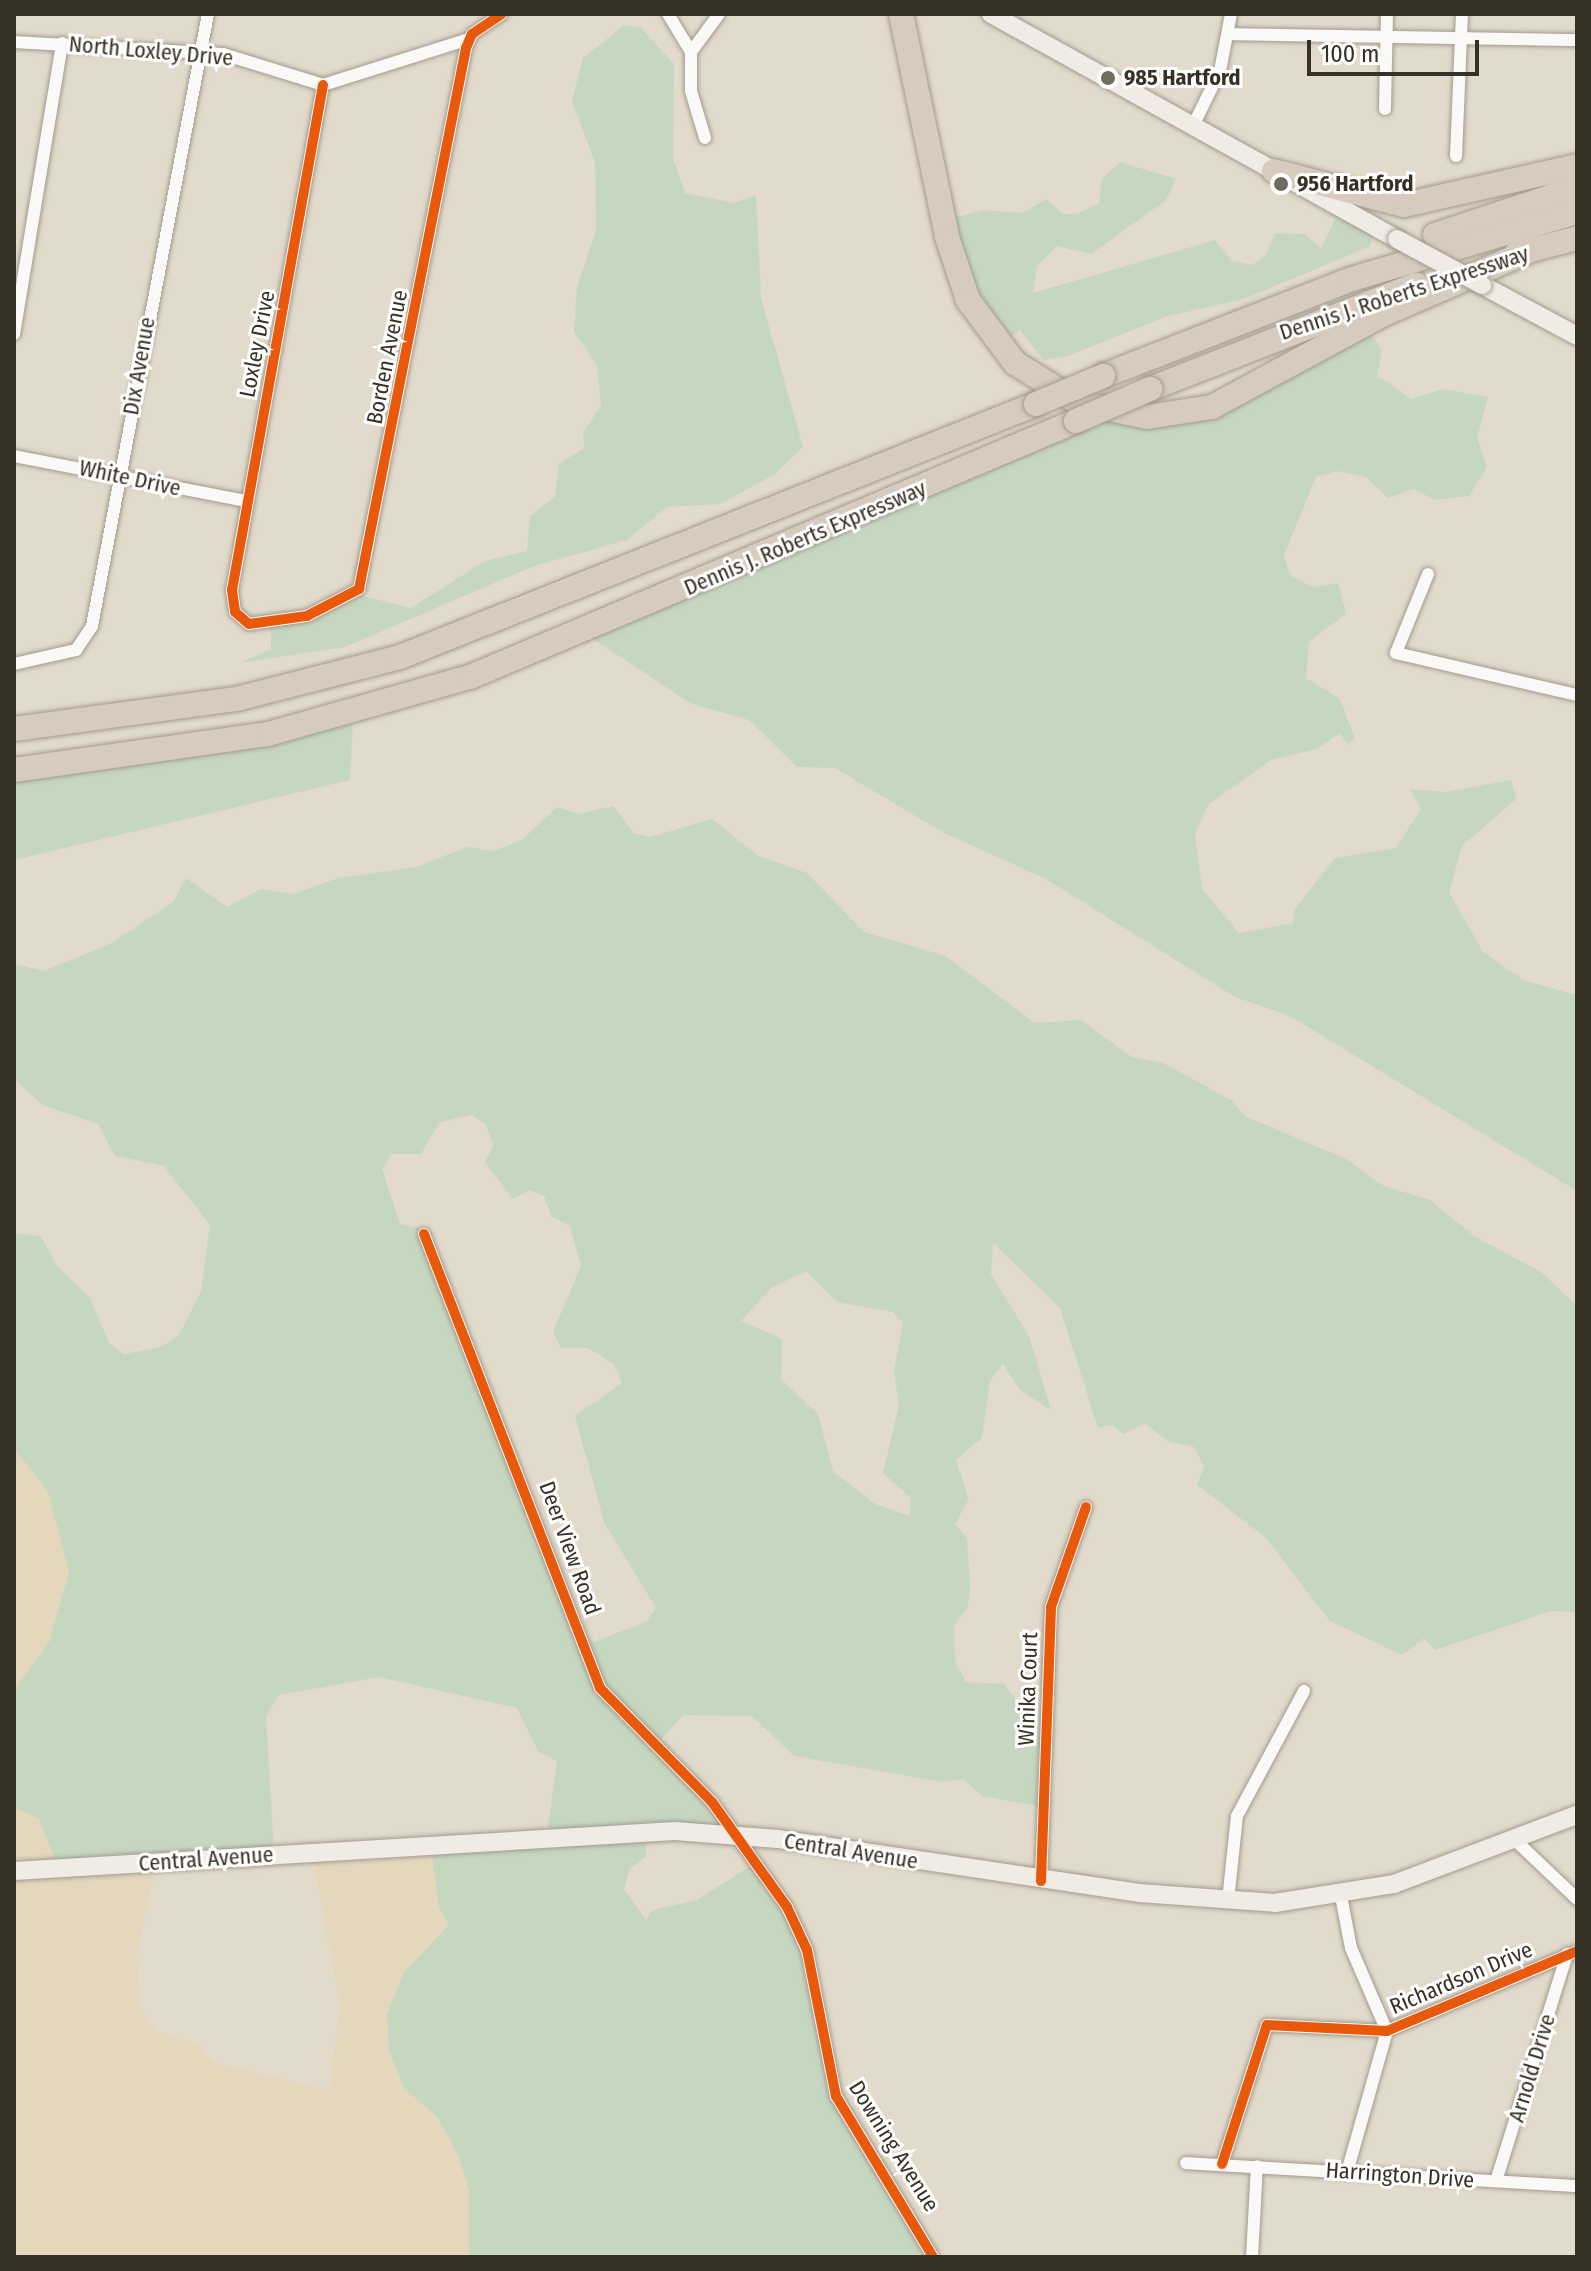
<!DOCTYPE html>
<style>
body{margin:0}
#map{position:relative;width:1591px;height:2271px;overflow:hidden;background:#e2daca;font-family:"Fira Sans Condensed",sans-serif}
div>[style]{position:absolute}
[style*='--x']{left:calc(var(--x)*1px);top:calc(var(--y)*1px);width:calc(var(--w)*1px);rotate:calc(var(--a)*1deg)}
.built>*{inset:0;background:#e4d7bc}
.green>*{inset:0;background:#c6d7c0}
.roads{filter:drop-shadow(0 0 2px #a29b8f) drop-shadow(0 0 2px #a29b8f)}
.minor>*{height:12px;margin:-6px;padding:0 6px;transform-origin:6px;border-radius:6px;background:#fbf9f7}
.secondary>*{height:18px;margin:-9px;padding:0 9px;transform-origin:9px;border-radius:9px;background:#f0ebe5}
.motorway>*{height:24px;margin:-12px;padding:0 12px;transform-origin:12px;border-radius:12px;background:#d6cbbc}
.bridges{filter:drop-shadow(0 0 2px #a29b8f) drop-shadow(0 0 2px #a29b8f)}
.secondary-bridge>*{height:18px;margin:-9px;padding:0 9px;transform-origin:9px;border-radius:9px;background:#f0ebe5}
.motorway-bridge>*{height:24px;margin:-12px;padding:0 12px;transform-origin:12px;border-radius:12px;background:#d6cbbc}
.cycleway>*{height:10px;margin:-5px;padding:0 5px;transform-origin:5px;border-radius:5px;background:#e8590c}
.dots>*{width:22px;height:22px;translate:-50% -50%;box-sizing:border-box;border:4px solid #fff;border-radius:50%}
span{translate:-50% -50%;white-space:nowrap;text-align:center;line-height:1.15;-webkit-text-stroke:6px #fff;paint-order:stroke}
.street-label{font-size:22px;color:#363125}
.poi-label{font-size:22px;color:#363125;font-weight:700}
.left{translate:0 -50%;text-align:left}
.frame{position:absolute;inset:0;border:16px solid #363125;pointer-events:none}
.scale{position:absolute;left:1307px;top:40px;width:172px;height:36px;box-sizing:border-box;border:4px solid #363125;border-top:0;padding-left:10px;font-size:24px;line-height:28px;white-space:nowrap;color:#363125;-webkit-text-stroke:6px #fff;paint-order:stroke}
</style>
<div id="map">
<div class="built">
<div style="clip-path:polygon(14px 1448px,48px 1492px,69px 1572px,49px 1642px,14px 1690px)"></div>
<div style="clip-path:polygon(14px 1807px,156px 1862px,137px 1955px,139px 2004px,156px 2031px,199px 2045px,213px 2063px,330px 2090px,340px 2004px,312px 1852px,430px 1843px,439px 1907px,449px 1925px,398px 1986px,387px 2013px,389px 2050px,404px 2088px,438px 2118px,458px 2155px,469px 2190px,469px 2257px,14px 2257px)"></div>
</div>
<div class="green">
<div style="clip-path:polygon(624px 25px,641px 28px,674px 64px,673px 159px,685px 193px,735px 203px,756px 195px,761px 298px,803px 447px,775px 474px,721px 504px,667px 507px,627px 540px,534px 566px,345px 647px,240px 663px,271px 649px,271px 622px,355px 594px,411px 608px,485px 561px,527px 551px,530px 516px,555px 497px,559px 464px,584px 448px,583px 432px,601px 406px,597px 365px,574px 332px,577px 287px,596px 230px,595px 162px,572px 102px,583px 58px)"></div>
<div style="clip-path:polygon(1120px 162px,1176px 179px,1166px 200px,1091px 254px,1057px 246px,1037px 266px,1033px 293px,1215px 240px,1232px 261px,1252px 265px,1266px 255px,1275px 233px,1304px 234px,1321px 248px,1339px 211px,1377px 231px,1369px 247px,1241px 300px,1168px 316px,1065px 357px,1044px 360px,1020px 330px,999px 346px,945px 220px,983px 210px,1023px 213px,1046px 199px,1063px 214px,1077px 214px,1099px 203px,1102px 179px)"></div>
<div style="clip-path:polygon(1367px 327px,1382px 351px,1377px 375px,1411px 399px,1442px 389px,1488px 397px,1477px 438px,1487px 467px,1469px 496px,1435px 500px,1414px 489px,1388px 498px,1366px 477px,1337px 471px,1316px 477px,1284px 555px,1290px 575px,1312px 587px,1338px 583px,1346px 614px,1309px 642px,1306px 678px,1339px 698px,1355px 738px,1348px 745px,1340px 733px,1317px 749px,1271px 760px,1208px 805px,1195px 834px,1202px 889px,1239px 933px,1293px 923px,1294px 910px,1335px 858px,1396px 848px,1421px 809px,1410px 789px,1446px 792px,1511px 780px,1516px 799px,1462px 846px,1449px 892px,1483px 952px,1525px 981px,1577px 995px,1577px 1191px,1290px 1016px,1235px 997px,1046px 879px,942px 832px,835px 768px,797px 767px,749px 720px,692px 704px,590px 637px,1099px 415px,1160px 421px)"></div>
<div style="clip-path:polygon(353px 719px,350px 780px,14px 860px,14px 771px)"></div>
<div style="clip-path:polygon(evenodd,613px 806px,634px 833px,650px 837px,712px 819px,759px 856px,807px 873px,864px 932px,946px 956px,1035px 1023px,1081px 1020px,1132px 1057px,1163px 1063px,1231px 1100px,1245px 1116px,1346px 1159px,1384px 1186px,1430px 1200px,1474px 1236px,1541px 1272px,1577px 1306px,1577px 1612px,1551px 1611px,1435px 1650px,1424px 1638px,1402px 1655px,1330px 1621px,1265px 1537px,1197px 1485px,1204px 1466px,1194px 1447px,1167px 1441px,1145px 1423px,1124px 1434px,1113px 1425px,1098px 1428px,1060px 1308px,993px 1243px,991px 1274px,1029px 1336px,1051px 1410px,1020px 1390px,1003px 1364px,990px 1381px,982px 1438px,956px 1460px,969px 1499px,955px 1524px,967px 1538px,970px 1586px,968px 1607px,954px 1626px,955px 1661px,966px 1682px,1004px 1684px,1023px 1709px,1047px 1709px,1043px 1807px,982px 1796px,963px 1779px,942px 1782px,794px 1756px,752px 1716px,683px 1715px,658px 1743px,734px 1826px,647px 1830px,646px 1856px,629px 1870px,624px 1889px,646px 1920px,653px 1910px,697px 1900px,758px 1861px,803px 1936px,830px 2078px,934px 2257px,469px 2257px,469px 2190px,458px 2155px,438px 2118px,404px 2088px,389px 2050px,387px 2013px,405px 1971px,449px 1925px,439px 1907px,430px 1843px,547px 1834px,557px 1761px,538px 1751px,517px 1708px,379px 1677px,279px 1695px,266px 1716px,274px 1853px,58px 1867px,39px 1819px,14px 1807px,14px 1690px,49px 1642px,69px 1572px,48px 1492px,14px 1448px,14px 1233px,41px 1236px,57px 1266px,90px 1298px,109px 1343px,124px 1354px,161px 1347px,179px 1335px,201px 1291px,210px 1225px,164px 1166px,115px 1156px,98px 1124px,43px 1105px,14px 1079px,14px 964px,44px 971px,110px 944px,173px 902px,186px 878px,227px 907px,261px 889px,293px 894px,338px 878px,416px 867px,467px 847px,495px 851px,523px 839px,557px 807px,579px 814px,613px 806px,472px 1115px,486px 1124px,493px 1146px,485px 1162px,513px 1199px,530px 1190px,544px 1196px,551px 1216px,570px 1226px,581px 1266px,553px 1332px,561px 1348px,588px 1348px,614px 1364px,622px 1383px,575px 1416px,604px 1522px,656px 1608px,646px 1622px,588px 1644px,428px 1241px,421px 1228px,400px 1224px,382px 1169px,392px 1154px,421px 1154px,440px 1122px,472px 1115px,613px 806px,806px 1271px,837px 1302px,893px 1312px,903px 1323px,894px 1371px,899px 1404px,883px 1473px,911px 1498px,910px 1516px,875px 1504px,833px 1471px,818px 1414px,781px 1379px,782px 1339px,741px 1321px,771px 1288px,806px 1271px)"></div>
</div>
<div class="roads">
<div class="minor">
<div style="--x:668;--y:14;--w:44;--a:58.8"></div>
<div style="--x:691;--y:52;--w:39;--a:90"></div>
<div style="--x:691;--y:91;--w:49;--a:73.4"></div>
<div style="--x:1228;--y:34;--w:349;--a:1"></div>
<div style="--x:14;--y:42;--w:209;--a:3.3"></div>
<div style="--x:223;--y:54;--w:105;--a:17.2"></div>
<div style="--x:323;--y:85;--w:153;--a:-17.5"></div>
<div style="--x:691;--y:52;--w:47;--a:-53.6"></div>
<div style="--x:323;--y:85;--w:513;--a:100.21"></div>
<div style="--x:232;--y:590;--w:22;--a:82"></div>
<div style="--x:235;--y:612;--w:18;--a:41"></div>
<div style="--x:249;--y:624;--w:59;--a:-7.9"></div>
<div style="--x:307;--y:616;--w:59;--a:-27.4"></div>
<div style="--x:359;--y:589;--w:551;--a:-78.81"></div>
<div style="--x:466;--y:48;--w:15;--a:-67"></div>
<div style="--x:472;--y:34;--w:36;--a:-34"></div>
<div style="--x:1385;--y:109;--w:95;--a:-88.8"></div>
<div style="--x:1193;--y:126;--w:61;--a:-63.9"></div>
<div style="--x:1220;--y:71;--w:58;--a:-79.1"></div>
<div style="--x:1456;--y:156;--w:142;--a:-87.6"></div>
<div style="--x:14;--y:334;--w:295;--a:-80.6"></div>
<div style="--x:14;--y:456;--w:235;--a:11"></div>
<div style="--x:1428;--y:574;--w:85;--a:112.1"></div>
<div style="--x:1396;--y:653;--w:186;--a:13.1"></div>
<div style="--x:14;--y:664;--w:64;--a:-12.7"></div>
<div style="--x:76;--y:650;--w:29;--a:-56"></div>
<div style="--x:92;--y:626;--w:623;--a:-79.27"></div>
<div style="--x:424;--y:1234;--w:487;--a:68.8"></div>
<div style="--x:600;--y:1688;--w:160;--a:45.5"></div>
<div style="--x:712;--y:1802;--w:129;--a:54.5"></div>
<div style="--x:787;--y:1907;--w:47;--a:65.1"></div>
<div style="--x:807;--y:1950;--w:149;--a:78.8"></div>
<div style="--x:836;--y:2096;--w:188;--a:58.9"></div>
<div style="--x:1515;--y:1840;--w:86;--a:43.6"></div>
<div style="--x:1041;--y:1881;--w:274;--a:-87.9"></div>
<div style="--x:1051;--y:1607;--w:106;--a:-70.7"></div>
<div style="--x:1341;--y:1896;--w:53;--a:79.1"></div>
<div style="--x:1351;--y:1948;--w:90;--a:66.6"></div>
<div style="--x:1387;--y:2031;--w:147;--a:105.8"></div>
<div style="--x:1228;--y:1901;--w:85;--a:-84"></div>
<div style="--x:1237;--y:1816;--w:142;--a:-61.8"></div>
<div style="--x:1186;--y:2163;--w:392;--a:3.4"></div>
<div style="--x:1222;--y:2164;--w:146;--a:-72.1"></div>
<div style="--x:1267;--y:2025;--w:120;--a:2.9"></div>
<div style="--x:1387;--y:2031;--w:206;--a:-22.8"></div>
<div style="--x:1496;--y:2181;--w:238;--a:-72.6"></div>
<div style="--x:1252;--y:2257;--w:91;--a:-86.9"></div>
</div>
<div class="secondary">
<div style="--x:991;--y:14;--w:464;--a:29"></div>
<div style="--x:1482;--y:285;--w:108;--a:28.2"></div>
<div style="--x:14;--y:1871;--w:662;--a:-3.46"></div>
<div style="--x:675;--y:1831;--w:103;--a:4.4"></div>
<div style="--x:778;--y:1839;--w:366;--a:8.5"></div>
<div style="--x:1140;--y:1893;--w:135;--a:4.2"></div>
<div style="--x:1275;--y:1903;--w:121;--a:-9.1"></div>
<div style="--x:1394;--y:1884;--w:196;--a:-20.7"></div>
</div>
<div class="motorway">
<div style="--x:901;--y:14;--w:228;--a:78.3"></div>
<div style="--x:947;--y:237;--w:66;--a:71.6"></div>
<div style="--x:968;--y:300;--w:79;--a:53.3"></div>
<div style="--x:1015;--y:363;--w:75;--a:32"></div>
<div style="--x:1079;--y:403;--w:70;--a:11.5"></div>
<div style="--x:1148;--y:417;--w:65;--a:-8.9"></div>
<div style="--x:1212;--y:407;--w:196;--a:-28.4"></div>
<div style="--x:1384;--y:314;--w:158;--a:-23.5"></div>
<div style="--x:1274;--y:171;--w:134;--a:14.7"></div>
<div style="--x:1404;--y:205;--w:177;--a:-12.7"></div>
<div style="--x:1435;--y:235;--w:150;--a:-18.3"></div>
<div style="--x:1516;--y:254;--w:63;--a:-14.7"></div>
<div style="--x:1103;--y:376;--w:267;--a:-21.3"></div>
<div style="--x:1352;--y:279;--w:235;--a:-16.6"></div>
<div style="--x:1150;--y:389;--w:286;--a:-21.4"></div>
<div style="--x:14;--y:729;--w:225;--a:-7.7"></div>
<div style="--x:237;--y:699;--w:168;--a:-14.4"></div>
<div style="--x:400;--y:657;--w:684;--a:-21.69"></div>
<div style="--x:14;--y:770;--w:257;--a:-8.1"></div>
<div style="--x:268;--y:734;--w:210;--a:-15.8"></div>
<div style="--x:470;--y:677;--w:658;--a:-22.9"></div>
</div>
</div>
<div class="bridges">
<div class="secondary-bridge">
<div style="--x:1397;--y:239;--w:97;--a:28.4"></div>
</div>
<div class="motorway-bridge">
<div style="--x:1036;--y:404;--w:73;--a:-22.7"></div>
<div style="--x:1076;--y:421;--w:81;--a:-23.4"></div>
</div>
</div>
<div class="cycleway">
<div style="--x:323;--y:85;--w:513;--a:100.21"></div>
<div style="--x:232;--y:590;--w:22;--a:82"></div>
<div style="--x:235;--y:612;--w:18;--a:41"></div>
<div style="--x:249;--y:624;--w:59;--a:-7.9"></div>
<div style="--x:307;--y:616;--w:59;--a:-27.4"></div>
<div style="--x:359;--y:589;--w:551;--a:-78.81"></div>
<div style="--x:466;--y:48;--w:15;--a:-67"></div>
<div style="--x:472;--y:34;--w:36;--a:-34"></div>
<div style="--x:424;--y:1234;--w:487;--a:68.8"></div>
<div style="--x:600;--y:1688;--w:160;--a:45.5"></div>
<div style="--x:712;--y:1802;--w:129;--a:54.5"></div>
<div style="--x:787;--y:1907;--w:47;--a:65.1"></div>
<div style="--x:807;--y:1950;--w:149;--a:78.8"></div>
<div style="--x:836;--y:2096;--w:188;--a:58.9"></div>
<div style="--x:1041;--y:1881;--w:274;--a:-87.9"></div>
<div style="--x:1051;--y:1607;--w:106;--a:-70.7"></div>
<div style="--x:1222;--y:2164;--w:146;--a:-72.1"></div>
<div style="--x:1267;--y:2025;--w:120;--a:2.9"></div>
<div style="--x:1387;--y:2031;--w:206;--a:-22.8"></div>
</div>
<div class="dots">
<div style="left:1108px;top:78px;background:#726c5f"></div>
<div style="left:1281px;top:184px;background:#726c5f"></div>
</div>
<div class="street-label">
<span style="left:151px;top:51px;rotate:5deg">North Loxley Drive</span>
<span style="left:1404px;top:293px;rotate:-18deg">Dennis J. Roberts Expressway</span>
<span style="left:257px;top:344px;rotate:-79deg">Loxley Drive</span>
<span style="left:387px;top:357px;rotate:-79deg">Borden Avenue</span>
<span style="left:139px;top:366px;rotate:-80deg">Dix Avenue</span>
<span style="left:130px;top:478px;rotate:12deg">White Drive</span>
<span style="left:805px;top:538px;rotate:-23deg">Dennis J. Roberts Expressway</span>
<span style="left:570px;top:1548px;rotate:70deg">Deer View Road</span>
<span style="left:1028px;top:1689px;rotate:-88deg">Winika Court</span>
<span style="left:851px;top:1851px;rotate:9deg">Central Avenue</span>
<span style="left:206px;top:1859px;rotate:-4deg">Central Avenue</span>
<span style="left:1461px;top:1978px;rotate:-23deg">Richardson Drive</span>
<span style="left:1532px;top:2068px;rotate:-73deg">Arnold Drive</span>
<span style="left:894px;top:2146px;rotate:58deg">Downing Avenue</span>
<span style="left:1400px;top:2175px;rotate:4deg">Harrington Drive</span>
</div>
<div class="poi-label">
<span class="left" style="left:1124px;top:78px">985 Hartford</span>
<span class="left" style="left:1297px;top:184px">956 Hartford</span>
</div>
<div class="frame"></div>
<div class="scale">100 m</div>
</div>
